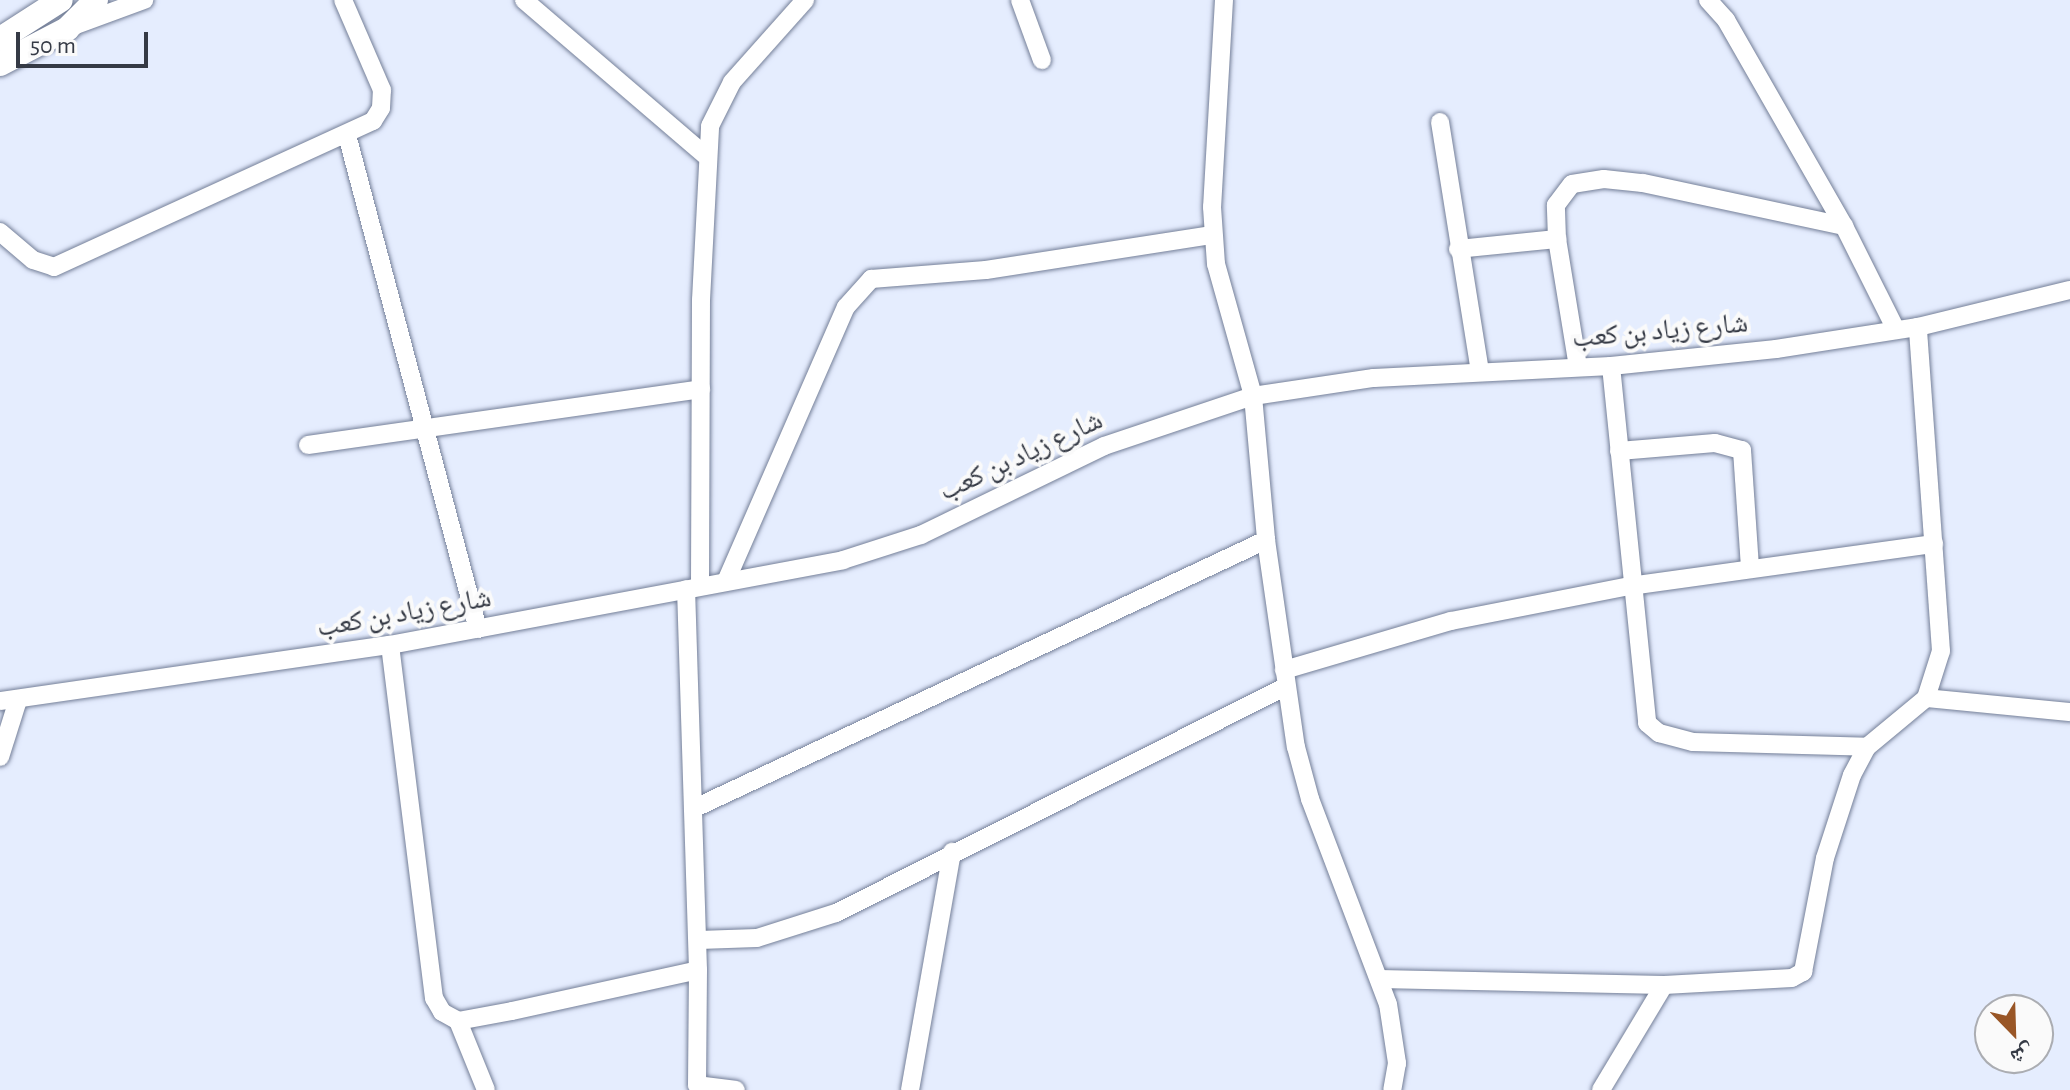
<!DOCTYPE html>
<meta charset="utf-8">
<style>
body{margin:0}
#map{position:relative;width:2070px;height:1090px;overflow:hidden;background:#e5edfe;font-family:"Alegreya Sans","Noto Naskh Arabic",sans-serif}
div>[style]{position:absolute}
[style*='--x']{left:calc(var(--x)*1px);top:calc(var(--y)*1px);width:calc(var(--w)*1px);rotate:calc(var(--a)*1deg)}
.roads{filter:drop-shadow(0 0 2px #747f98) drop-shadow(0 0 2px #747f98)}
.minor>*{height:18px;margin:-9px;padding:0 9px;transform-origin:9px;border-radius:9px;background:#fff}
.major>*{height:24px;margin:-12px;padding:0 12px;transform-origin:12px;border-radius:12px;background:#fff}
span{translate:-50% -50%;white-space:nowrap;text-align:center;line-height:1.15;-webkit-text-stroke:8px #fafafa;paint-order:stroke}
.street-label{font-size:28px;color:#353a45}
.north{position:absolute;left:1974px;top:994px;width:80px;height:80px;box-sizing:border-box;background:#fafafa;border:2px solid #abadb2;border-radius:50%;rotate:157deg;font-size:22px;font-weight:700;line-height:32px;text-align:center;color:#353a45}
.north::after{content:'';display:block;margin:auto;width:28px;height:36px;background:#995626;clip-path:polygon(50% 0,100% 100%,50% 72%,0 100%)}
.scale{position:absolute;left:16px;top:32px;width:132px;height:36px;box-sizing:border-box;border:4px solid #353a45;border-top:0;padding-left:10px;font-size:24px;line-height:28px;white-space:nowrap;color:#353a45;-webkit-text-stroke:6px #fafafa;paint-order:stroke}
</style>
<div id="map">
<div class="roads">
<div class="minor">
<div style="--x:524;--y:0;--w:238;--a:40.6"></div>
<div style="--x:1020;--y:0;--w:64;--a:69.9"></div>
<div style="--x:1224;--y:0;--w:207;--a:93.3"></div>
<div style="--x:1212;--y:207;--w:57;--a:86"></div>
<div style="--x:1216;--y:264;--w:137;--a:74.3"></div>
<div style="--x:1253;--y:396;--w:145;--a:84.8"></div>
<div style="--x:1266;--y:540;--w:209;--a:81.8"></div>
<div style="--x:1296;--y:747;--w:54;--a:74.9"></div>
<div style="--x:1310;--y:799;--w:219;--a:69.2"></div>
<div style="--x:1388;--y:1004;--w:60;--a:81.3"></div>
<div style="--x:1397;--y:1063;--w:27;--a:100"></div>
<div style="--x:1708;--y:0;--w:27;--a:48"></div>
<div style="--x:1726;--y:20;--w:237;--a:60.2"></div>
<div style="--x:1844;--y:226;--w:116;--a:63.4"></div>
<div style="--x:73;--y:26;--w:76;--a:-20.1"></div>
<div style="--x:1440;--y:122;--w:252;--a:80.9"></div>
<div style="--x:347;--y:135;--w:511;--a:75.15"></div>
<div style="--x:0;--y:232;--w:43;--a:40.3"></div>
<div style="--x:33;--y:260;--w:22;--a:18"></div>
<div style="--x:54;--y:267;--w:351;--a:-24.6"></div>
<div style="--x:373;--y:121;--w:15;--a:-58"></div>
<div style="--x:381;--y:108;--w:18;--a:-87"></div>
<div style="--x:382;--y:90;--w:98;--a:-113.4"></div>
<div style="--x:1458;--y:249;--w:100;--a:-5.8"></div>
<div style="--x:1611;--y:366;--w:359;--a:84.2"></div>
<div style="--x:1647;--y:723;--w:16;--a:40"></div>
<div style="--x:1659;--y:733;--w:35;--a:15"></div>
<div style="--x:1693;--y:742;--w:174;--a:1.6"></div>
<div style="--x:1578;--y:367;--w:130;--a:-99.3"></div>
<div style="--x:1557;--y:239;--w:34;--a:-92"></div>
<div style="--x:1556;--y:205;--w:26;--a:-53"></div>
<div style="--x:1572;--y:184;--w:32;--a:-9"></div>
<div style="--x:1604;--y:179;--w:39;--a:6"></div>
<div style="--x:1643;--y:183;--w:206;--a:12.1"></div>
<div style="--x:308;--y:445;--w:397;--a:-8.1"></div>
<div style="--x:1619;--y:451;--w:96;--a:-4.8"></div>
<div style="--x:1715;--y:443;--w:28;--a:15"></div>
<div style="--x:1742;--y:450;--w:117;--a:86.1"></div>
<div style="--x:727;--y:579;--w:297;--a:-66.4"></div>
<div style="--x:846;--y:307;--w:38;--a:-48"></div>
<div style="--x:871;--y:279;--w:115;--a:-4.5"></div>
<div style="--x:986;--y:270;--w:229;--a:-8.8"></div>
<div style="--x:700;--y:585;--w:285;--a:-89.8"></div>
<div style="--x:701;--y:300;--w:174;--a:-87"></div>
<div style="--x:710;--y:126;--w:49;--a:-63.4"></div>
<div style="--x:732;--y:82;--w:110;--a:-48.3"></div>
<div style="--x:390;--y:645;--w:356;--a:82.9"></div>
<div style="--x:434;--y:998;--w:16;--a:60"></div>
<div style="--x:442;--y:1012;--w:18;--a:29"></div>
<div style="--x:458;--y:1021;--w:55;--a:-10.5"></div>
<div style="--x:512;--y:1011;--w:190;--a:-12.4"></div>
<div style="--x:698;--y:970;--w:381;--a:-91.8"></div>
<div style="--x:1284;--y:670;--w:174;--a:-16.4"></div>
<div style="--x:1451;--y:621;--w:182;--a:-11.1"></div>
<div style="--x:1630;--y:586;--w:307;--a:-7.9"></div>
<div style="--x:1926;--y:698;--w:145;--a:5.6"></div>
<div style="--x:0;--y:701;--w:394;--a:-8.2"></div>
<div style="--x:390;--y:645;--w:461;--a:-10.6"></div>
<div style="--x:843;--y:560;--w:82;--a:-17.8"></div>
<div style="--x:921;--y:535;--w:203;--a:-25.9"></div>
<div style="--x:1104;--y:446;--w:157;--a:-18.6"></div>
<div style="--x:1253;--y:396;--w:122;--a:-8.5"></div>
<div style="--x:1374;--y:378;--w:237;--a:-2.9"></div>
<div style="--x:1611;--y:366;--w:166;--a:-5.9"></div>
<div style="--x:1776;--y:349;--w:144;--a:-8.8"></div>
<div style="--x:1918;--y:327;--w:156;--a:-13.7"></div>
<div style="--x:0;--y:757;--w:60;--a:-72.5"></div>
<div style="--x:695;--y:808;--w:631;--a:-25.14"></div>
<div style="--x:699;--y:940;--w:58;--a:-2"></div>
<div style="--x:757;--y:938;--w:83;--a:-17.6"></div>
<div style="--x:836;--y:913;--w:503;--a:-26.72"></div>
<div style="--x:698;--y:970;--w:115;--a:90.5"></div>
<div style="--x:697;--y:1085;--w:39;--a:7"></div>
<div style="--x:1379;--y:979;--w:285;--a:1.2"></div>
<div style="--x:1664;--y:985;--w:128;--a:-3.1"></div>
<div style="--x:1792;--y:978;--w:13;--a:-29"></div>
<div style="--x:1803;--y:972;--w:116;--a:-79.1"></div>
<div style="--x:1825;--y:858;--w:87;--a:-72"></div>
<div style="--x:1852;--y:775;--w:32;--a:-62"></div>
<div style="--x:1867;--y:747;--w:77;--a:-39.7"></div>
<div style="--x:1926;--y:698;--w:49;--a:-72.3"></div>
<div style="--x:1941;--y:651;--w:325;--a:-94.1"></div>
<div style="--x:458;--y:1021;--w:74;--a:67.9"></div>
<div style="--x:910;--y:1090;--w:242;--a:-80"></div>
<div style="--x:1601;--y:1090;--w:122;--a:-59"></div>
</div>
<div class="major">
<div style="--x:0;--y:39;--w:72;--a:-32.6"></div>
<div style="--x:0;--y:64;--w:76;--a:-27.6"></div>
<div style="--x:67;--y:29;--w:41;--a:-45"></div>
</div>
</div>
<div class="street-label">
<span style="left:1660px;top:331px;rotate:-5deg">شارع زياد بن كعب</span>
<span style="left:1021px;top:456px;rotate:-25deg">شارع زياد بن كعب</span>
<span style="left:404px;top:613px;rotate:-10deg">شارع زياد بن كعب</span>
</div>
<div class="north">ش</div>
<div class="scale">50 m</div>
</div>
